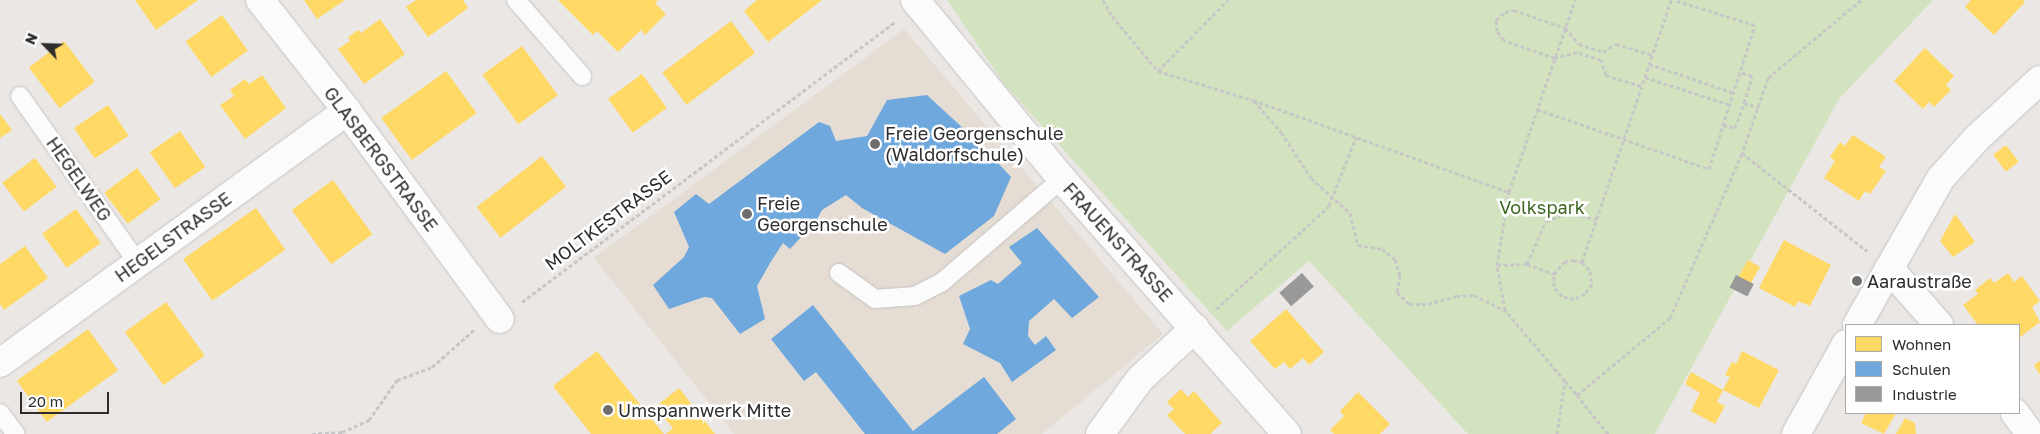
<!DOCTYPE html>
<meta charset="utf-8">
<style>
body{margin:0}
#map{position:relative;width:2040px;height:434px;overflow:hidden;background:#ebe7e4;font-family:"Golos Text",sans-serif}
div>[style]{position:absolute}
[style*='--x']{left:calc(var(--x)*1px);top:calc(var(--y)*1px);width:calc(var(--w)*1px);rotate:calc(var(--a)*1deg)}
.education>*{inset:0;background:#e5dcd3}
.green>*{inset:0;background:#d4e3bf}
.homes>*{inset:0;background:#ffd966;transform-origin:0 0}
.schools>*{inset:0;background:#6fa8dc}
.industry>*{inset:0;background:#999;transform-origin:0 0}
.path>*{height:3px;margin-top:-1.5px;transform-origin:0;background:repeating-linear-gradient(90deg,#c8c7c7 0 4px,transparent 0 6.5px)}
.roads{filter:drop-shadow(0 0 1px #c5c4c4) drop-shadow(0 0 1px #c5c4c4)}
.service>*{height:18px;margin:-9px;padding:0 9px;transform-origin:9px;border-radius:9px;background:#fcfbfb}
.minor>*{height:28px;margin:-14px;padding:0 14px;transform-origin:14px;border-radius:14px;background:#fcfbfb}
.dots>*{width:14px;height:14px;translate:-50% -50%;box-sizing:border-box;border:2px solid #fff;border-radius:50%}
span{translate:-50% -50%;white-space:nowrap;text-align:center;line-height:1.15;-webkit-text-stroke:5px #fff;paint-order:stroke}
.poi-label{font-size:18px;color:#2d2d2d}
.left{translate:0 -50%;text-align:left}
.street-label{font-size:18px;color:#2d2d2d}
.park-label{font-size:18px;color:#3c6820}
.legend{position:absolute;left:1845px;top:324px;width:175px;height:90px;box-sizing:border-box;background:#fff;border:1px solid #ababab;margin:0;padding:6px 9px;list-style:none;font-size:15px;color:#2d2d2d}
.legend li{display:flex;align-items:center;gap:10px;height:25px}
.legend b{width:25px;border:1px solid #ababab}
.north{position:absolute;left:20px;top:20px;width:50px;height:50px;-webkit-text-stroke:4px #fff;paint-order:stroke;rotate:294deg;font-size:14px;font-weight:700;line-height:20px;text-align:center;color:#2d2d2d}
.north::after{content:'';display:block;margin:auto;width:18px;height:22px;background:#2d2d2d;clip-path:polygon(50% 0,100% 100%,50% 72%,0 100%)}
.scale{position:absolute;left:20px;top:392px;width:89px;height:22px;box-sizing:border-box;border:2px solid #2d2d2d;border-top:0;padding-left:6px;font-size:15px;line-height:18px;white-space:nowrap;color:#2d2d2d;-webkit-text-stroke:4px #fff;paint-order:stroke}
</style>
<div id="map">
<div class="education">
<div style="clip-path:polygon(904px 29px,1163px 334px,1042px 434px,734px 434px,594px 258px)"></div>
</div>
<div class="green">
<div style="clip-path:polygon(947px 0,1933px 0,1839px 99px,1655px 434px,1468px 434px,1309px 261px,1227px 331px,1004px 84px)"></div>
</div>
<div class="homes">
<div style="clip-path:polygon(135px 0,198px 0,156px 30px)"></div>
<div style="clip-path:polygon(304px 0,345px 0,317px 19px)"></div>
<div style="clip-path:polygon(416px 0,463px 0,468px 8px,428px 37px,406px 7px)"></div>
<div style="clip-path:polygon(558px 0,658px 0,655px 3px,666px 14px,645px 35px,641px 30px,618px 52px,597px 31px,593px 35px)"></div>
<div style="clip-path:polygon(757px 0,822px 0,768px 42px,744px 11px)"></div>
<div style="clip-path:polygon(1971px 0,2023px 0,2025px 2px,1994px 35px,1965px 7px)"></div>
<div style="left:222px;top:15px;width:44px;height:45px;rotate:54deg"></div>
<div style="clip-path:polygon(380px 19px,405px 54px,364px 84px,338px 49px,350px 41px,348px 37px,358px 30px,361px 33px)"></div>
<div style="left:731px;top:21px;width:40px;height:86px;rotate:53deg"></div>
<div style="left:64px;top:41px;width:51px;height:44px;rotate:53deg"></div>
<div style="left:522px;top:46px;width:61px;height:49px;rotate:54deg"></div>
<div style="clip-path:polygon(1925px 48px,1954px 76px,1946px 85px,1951px 90px,1934px 107px,1929px 102px,1923px 109px,1894px 81px)"></div>
<div style="left:446px;top:71px;width:52px;height:80px;rotate:54deg"></div>
<div style="left:642px;top:74px;width:42px;height:42px;rotate:54deg"></div>
<div style="clip-path:polygon(262px 75px,286px 108px,245px 139px,220px 105px,234px 96px,230px 90px,245px 79px,249px 84px)"></div>
<div style="left:108px;top:105px;width:37px;height:41px;rotate:56deg"></div>
<div style="clip-path:polygon(0 114px,12px 130px,0 138px)"></div>
<div style="left:180px;top:131px;width:44px;height:37px;rotate:55deg"></div>
<div style="clip-path:polygon(1853px 135px,1886px 157px,1879px 167px,1886px 171px,1870px 194px,1865px 191px,1859px 201px,1824px 178px,1835px 161px,1830px 157px,1840px 142px,1845px 146px)"></div>
<div style="left:2006px;top:145px;width:21px;height:16px;rotate:53deg"></div>
<div style="left:542px;top:156px;width:39px;height:83px;rotate:52deg"></div>
<div style="left:35px;top:158px;width:36px;height:41px;rotate:53deg"></div>
<div style="left:137px;top:168px;width:39px;height:41px;rotate:53deg"></div>
<div style="left:333px;top:180px;width:67px;height:51px;rotate:54deg"></div>
<div style="left:256px;top:208px;width:51px;height:89px;rotate:55deg"></div>
<div style="left:76px;top:209px;width:42px;height:42px;rotate:54deg"></div>
<div style="clip-path:polygon(1955px 214px,1975px 242px,1953px 257px,1940px 241px)"></div>
<div style="clip-path:polygon(1784px 240px,1831px 265px,1810px 306px,1798px 301px,1795px 307px,1759px 288px)"></div>
<div style="clip-path:polygon(25px 246px,48px 278px,4px 310px,0 304px,0 264px)"></div>
<div style="left:1748px;top:260px;width:14px;height:19px;rotate:30deg"></div>
<div style="clip-path:polygon(2008px 273px,2014px 282px,2022px 276px,2040px 301px,2032px 307px,2040px 322px,2019px 338px,2019px 325px,1978px 325px,1963px 305px,1978px 294px,1975px 290px,1990px 278px,1994px 283px)"></div>
<div style="left:166px;top:302px;width:66px;height:51px;rotate:54deg"></div>
<div style="clip-path:polygon(1286px 309px,1324px 352px,1309px 365px,1303px 358px,1290px 369px,1284px 362px,1275px 369px,1250px 341px)"></div>
<div style="left:88px;top:329px;width:51px;height:88px;rotate:54deg"></div>
<div style="clip-path:polygon(597px 351px,664px 434px,591px 434px,553px 386px)"></div>
<div style="clip-path:polygon(1742px 351px,1779px 370px,1759px 408px,1723px 390px,1730px 377px,1725px 375px,1732px 362px,1736px 364px)"></div>
<div style="clip-path:polygon(2040px 361px,2040px 375px,2034px 365px)"></div>
<div style="clip-path:polygon(1691px 372px,1723px 390px,1717px 402px,1725px 406px,1715px 424px,1691px 411px,1700px 393px,1685px 384px)"></div>
<div style="clip-path:polygon(679px 388px,715px 434px,666px 434px,673px 428px,655px 407px)"></div>
<div style="clip-path:polygon(1181px 389px,1188px 397px,1194px 391px,1222px 423px,1211px 433px,1212px 434px,1185px 434px,1167px 415px,1174px 409px,1167px 402px)"></div>
<div style="clip-path:polygon(1358px 392px,1390px 424px,1380px 434px,1334px 434px,1330px 430px,1344px 416px,1340px 411px)"></div>
<div style="clip-path:polygon(1866px 413px,1896px 413px,1884px 434px,1861px 423px)"></div>
<div style="clip-path:polygon(1905px 418px,1915px 423px,1916px 434px,1896px 434px)"></div>
</div>
<div class="schools">
<div style="clip-path:polygon(927px 95px,978px 142px,979px 156px,989px 153px,1011px 177px,994px 216px,945px 254px,862px 208px,846px 195px,822px 210px,816px 221px,790px 249px,783px 243px,770px 263px,757px 286px,765px 319px,740px 334px,712px 298px,704px 297px,669px 309px,653px 285px,684px 257px,689px 247px,674px 212px,696px 194px,709px 204px,819px 122px,830px 126px,836px 141px,867px 136px,887px 100px)"></div>
<div style="clip-path:polygon(1037px 228px,1099px 297px,1072px 318px,1054px 299px,1029px 321px,1028px 336px,1035px 345px,1046px 336px,1056px 350px,1012px 382px,1000px 363px,963px 344px,970px 329px,959px 296px,991px 280px,998px 284px,1022px 263px,1009px 247px)"></div>
<div style="clip-path:polygon(813px 305px,913px 431px,984px 377px,1016px 419px,997px 434px,865px 434px,816px 372px,804px 381px,771px 339px)"></div>
</div>
<div class="industry">
<div style="left:1302px;top:273px;width:18px;height:30px;rotate:49deg"></div>
<div style="left:1736px;top:275px;width:20px;height:14px;rotate:27deg"></div>
</div>
<div class="path">
<div style="--x:1103;--y:0;--w:18;--a:61"></div>
<div style="--x:1112;--y:16;--w:72;--a:50.1"></div>
<div style="--x:1158;--y:71;--w:99;--a:17"></div>
<div style="--x:1253;--y:100;--w:272;--a:19.8"></div>
<div style="--x:1861;--y:0;--w:121;--a:140"></div>
<div style="--x:1768;--y:78;--w:79;--a:109.1"></div>
<div style="--x:1742;--y:153;--w:159;--a:38.1"></div>
<div style="--x:1649;--y:64;--w:90;--a:18.8"></div>
<div style="--x:1158;--y:71;--w:100;--a:-45.4"></div>
<div style="--x:1645;--y:77;--w:89;--a:18.2"></div>
<div style="--x:1641;--y:86;--w:37;--a:-163"></div>
<div style="--x:1606;--y:75;--w:16;--a:-108"></div>
<div style="--x:1601;--y:60;--w:25;--a:-162"></div>
<div style="--x:1577;--y:52;--w:23;--a:165"></div>
<div style="--x:1555;--y:58;--w:54;--a:-160.6"></div>
<div style="--x:1504;--y:40;--w:11;--a:-128"></div>
<div style="--x:1497;--y:31;--w:11;--a:-95"></div>
<div style="--x:1496;--y:20;--w:12;--a:-42"></div>
<div style="--x:1505;--y:12;--w:9;--a:-13"></div>
<div style="--x:1514;--y:10;--w:54;--a:19.4"></div>
<div style="--x:1565;--y:28;--w:21;--a:49"></div>
<div style="--x:1579;--y:44;--w:25;--a:18"></div>
<div style="--x:1603;--y:52;--w:15;--a:-32"></div>
<div style="--x:1616;--y:44;--w:38;--a:17"></div>
<div style="--x:1254;--y:101;--w:41;--a:48.9"></div>
<div style="--x:1281;--y:132;--w:55;--a:56.9"></div>
<div style="--x:1311;--y:178;--w:52;--a:41.9"></div>
<div style="--x:1350;--y:213;--w:33;--a:76"></div>
<div style="--x:1358;--y:245;--w:24;--a:9"></div>
<div style="--x:1382;--y:249;--w:16;--a:38"></div>
<div style="--x:1395;--y:259;--w:17;--a:73"></div>
<div style="--x:1400;--y:275;--w:17;--a:100"></div>
<div style="--x:1397;--y:292;--w:17;--a:45"></div>
<div style="--x:1409;--y:304;--w:19;--a:0"></div>
<div style="--x:1428;--y:304;--w:29;--a:-16"></div>
<div style="--x:1456;--y:296;--w:18;--a:-3"></div>
<div style="--x:1474;--y:295;--w:34;--a:27"></div>
<div style="--x:1744;--y:103;--w:15;--a:16"></div>
<div style="--x:1537;--y:109;--w:182;--a:19.2"></div>
<div style="--x:1709;--y:169;--w:151;--a:-72.3"></div>
<div style="--x:1755;--y:25;--w:85;--a:-162.8"></div>
<div style="--x:1723;--y:125;--w:12;--a:14"></div>
<div style="--x:1735;--y:128;--w:27;--a:-70"></div>
<div style="--x:1744;--y:103;--w:28;--a:-73"></div>
<div style="--x:1752;--y:76;--w:13;--a:-162"></div>
<div style="--x:1582;--y:262;--w:12;--a:48"></div>
<div style="--x:1590;--y:271;--w:13;--a:81"></div>
<div style="--x:1592;--y:284;--w:12;--a:125"></div>
<div style="--x:1585;--y:294;--w:12;--a:156"></div>
<div style="--x:1574;--y:299;--w:12;--a:-166"></div>
<div style="--x:1562;--y:296;--w:12;--a:-132"></div>
<div style="--x:1554;--y:287;--w:13;--a:-90"></div>
<div style="--x:1554;--y:274;--w:16;--a:-50"></div>
<div style="--x:1564;--y:262;--w:9;--a:-13"></div>
<div style="--x:1573;--y:260;--w:9;--a:13"></div>
<div style="--x:1582;--y:262;--w:277;--a:-71.2"></div>
<div style="--x:1527;--y:264;--w:47;--a:-66.2"></div>
<div style="--x:1546;--y:221;--w:23;--a:-20"></div>
<div style="--x:1568;--y:213;--w:30;--a:12"></div>
<div style="--x:1497;--y:265;--w:30;--a:-2"></div>
<div style="--x:1527;--y:264;--w:29;--a:20"></div>
<div style="--x:522;--y:302;--w:466;--a:-36.9"></div>
<div style="--x:1216;--y:309;--w:153;--a:-42.3"></div>
<div style="--x:1329;--y:206;--w:74;--a:-68.6"></div>
<div style="--x:1565;--y:381;--w:18;--a:49"></div>
<div style="--x:1577;--y:395;--w:121;--a:-39.6"></div>
<div style="--x:1670;--y:318;--w:180;--a:-66.4"></div>
<div style="--x:1577;--y:395;--w:50;--a:51.5"></div>
<div style="--x:312;--y:434;--w:30;--a:-4"></div>
<div style="--x:342;--y:432;--w:30;--a:-24"></div>
<div style="--x:369;--y:420;--w:49;--a:-55"></div>
<div style="--x:397;--y:380;--w:37;--a:-20"></div>
<div style="--x:432;--y:367;--w:56;--a:-41.4"></div>
<div style="--x:1557;--y:434;--w:54;--a:-81.4"></div>
<div style="--x:1565;--y:381;--w:93;--a:-130.2"></div>
<div style="--x:1505;--y:310;--w:46;--a:-100.1"></div>
<div style="--x:1497;--y:265;--w:74;--a:-80.7"></div>
<div style="--x:1509;--y:192;--w:203;--a:-71"></div>
</div>
<div class="roads">
<div class="service">
<div style="--x:516;--y:0;--w:101;--a:49"></div>
<div style="--x:20;--y:96;--w:204;--a:54.8"></div>
<div style="--x:839;--y:273;--w:44;--a:35.8"></div>
<div style="--x:875;--y:299;--w:40;--a:-4.3"></div>
<div style="--x:915;--y:296;--w:29;--a:-27"></div>
<div style="--x:941;--y:283;--w:160;--a:-40.7"></div>
<div style="--x:0;--y:413;--w:26;--a:53"></div>
</div>
<div class="minor">
<div style="--x:260;--y:0;--w:141;--a:51.9"></div>
<div style="--x:347;--y:111;--w:258;--a:53.7"></div>
<div style="--x:915;--y:0;--w:232;--a:50.6"></div>
<div style="--x:1062;--y:179;--w:340;--a:48.6"></div>
<div style="--x:1889;--y:268;--w:76;--a:48.7"></div>
<div style="--x:1857;--y:325;--w:169;--a:-60.3"></div>
<div style="--x:1941;--y:178;--w:52;--a:-48.1"></div>
<div style="--x:1976;--y:139;--w:87;--a:-42.7"></div>
<div style="--x:0;--y:363;--w:429;--a:-36"></div>
<div style="--x:2015;--y:413;--w:26;--a:54"></div>
<div style="--x:1100;--y:434;--w:68;--a:-54"></div>
<div style="--x:1140;--y:379;--w:75;--a:-42.8"></div>
<div style="--x:1796;--y:434;--w:103;--a:-60.9"></div>
</div>
</div>
<div class="dots">
<div style="left:875px;top:144px;background:#706e6d"></div>
<div style="left:747px;top:214px;background:#706e6d"></div>
<div style="left:1857px;top:281px;background:#706e6d"></div>
<div style="left:608px;top:410px;background:#706e6d"></div>
</div>
<div class="poi-label">
<span class="left" style="left:885px;top:144px">Freie Georgenschule<br>(Waldorfschule)</span>
<span class="left" style="left:757px;top:214px">Freie<br>Georgenschule</span>
<span class="left" style="left:1867px;top:281px">Aaraustraße</span>
<span class="left" style="left:618px;top:410px">Umspannwerk Mitte</span>
</div>
<div class="street-label">
<span style="left:381px;top:159px;rotate:53deg">GLASBERGSTRASSE</span>
<span style="left:79px;top:179px;rotate:55deg">HEGELWEG</span>
<span style="left:608px;top:220px;rotate:-37deg">MOLTKESTRASSE</span>
<span style="left:173px;top:237px;rotate:-36deg">HEGELSTRASSE</span>
<span style="left:1118px;top:242px;rotate:48deg">FRAUENSTRASSE</span>
</div>
<div class="park-label">
<span style="left:1542px;top:207px">Volkspark</span>
</div>
<ul class="legend">
<li><b style="height:14px;background:#ffd966"></b>Wohnen</li>
<li><b style="height:14px;background:#6fa8dc"></b>Schulen</li>
<li><b style="height:14px;background:#999"></b>Industrie</li>
</ul>
<div class="north">N</div>
<div class="scale">20 m</div>
</div>
